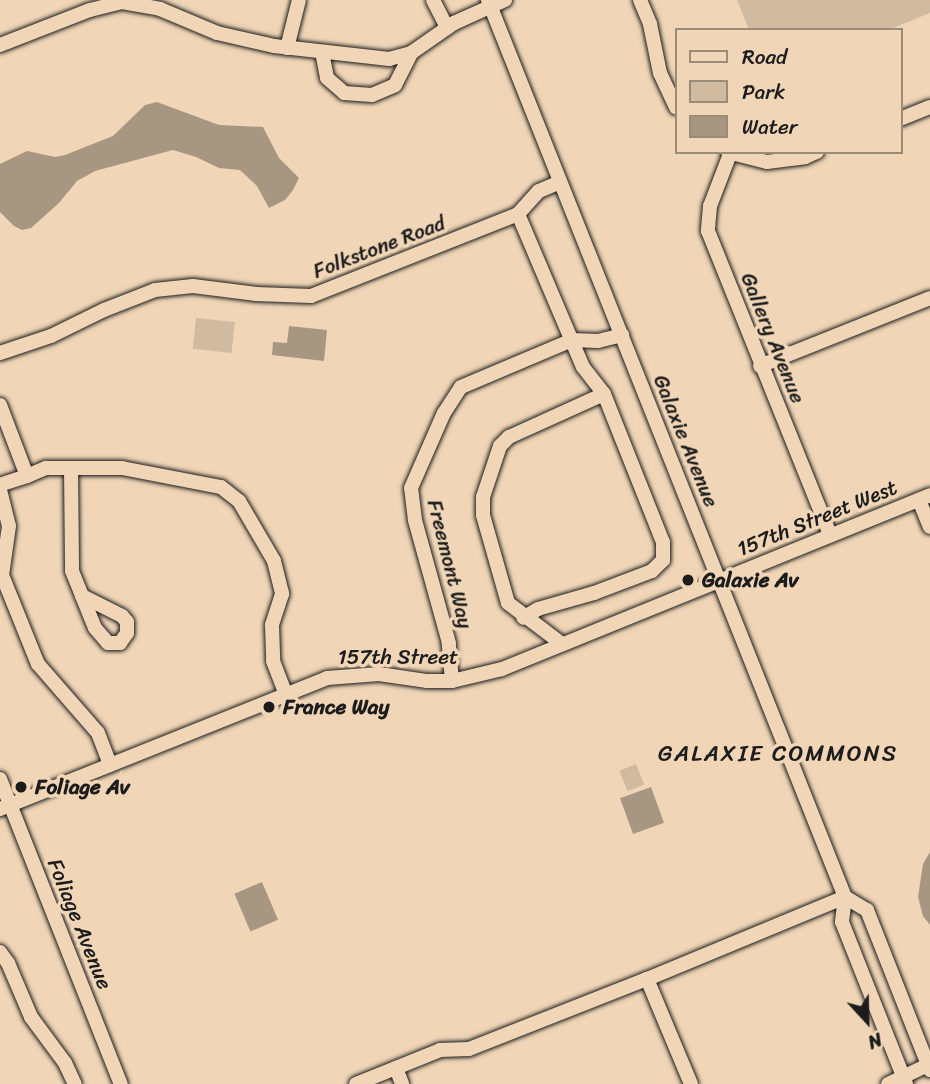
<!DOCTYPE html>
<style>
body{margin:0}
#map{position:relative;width:930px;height:1084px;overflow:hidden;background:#f0d6b7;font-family:Sriracha,sans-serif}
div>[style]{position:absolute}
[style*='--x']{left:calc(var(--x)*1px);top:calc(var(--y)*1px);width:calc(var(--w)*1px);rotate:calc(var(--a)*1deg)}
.green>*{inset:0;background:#d1bba0;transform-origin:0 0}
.water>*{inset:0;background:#a79682;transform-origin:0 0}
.roads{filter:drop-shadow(0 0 2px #1c1c1c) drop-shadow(0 0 2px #1c1c1c)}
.minor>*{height:14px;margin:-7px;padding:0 7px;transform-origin:7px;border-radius:7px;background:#f0d6b7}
.dots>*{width:19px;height:19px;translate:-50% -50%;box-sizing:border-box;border:4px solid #f0d6b7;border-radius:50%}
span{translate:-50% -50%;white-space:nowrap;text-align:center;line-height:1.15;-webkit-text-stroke:7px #f0d6b7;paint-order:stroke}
.street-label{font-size:21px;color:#1c1c1c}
.poi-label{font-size:21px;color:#1c1c1c;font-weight:700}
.left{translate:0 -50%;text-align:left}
.neighbourhood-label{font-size:23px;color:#1c1c1c;letter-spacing:2px}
.legend{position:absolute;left:675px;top:28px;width:228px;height:126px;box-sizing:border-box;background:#f0d6b7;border:2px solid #9b8c79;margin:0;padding:9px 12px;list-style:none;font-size:21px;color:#1c1c1c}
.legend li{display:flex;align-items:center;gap:14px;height:35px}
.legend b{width:35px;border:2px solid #9b8c79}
.north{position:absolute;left:832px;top:986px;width:70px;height:70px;-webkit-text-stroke:5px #f0d6b7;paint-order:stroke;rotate:158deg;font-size:19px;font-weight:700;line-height:28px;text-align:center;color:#1c1c1c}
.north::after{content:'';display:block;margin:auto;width:24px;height:32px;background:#1c1c1c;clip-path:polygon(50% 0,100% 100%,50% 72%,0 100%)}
</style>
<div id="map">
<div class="green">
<div style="clip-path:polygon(737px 0,930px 0,930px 13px,888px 30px,749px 30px)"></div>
<div style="left:196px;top:318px;width:39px;height:31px;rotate:6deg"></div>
<div style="left:636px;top:764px;width:22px;height:18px;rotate:68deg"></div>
</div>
<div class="water">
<div style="clip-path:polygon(157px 102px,219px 125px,263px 127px,279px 158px,299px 178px,293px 190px,285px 200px,269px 208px,257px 186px,240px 170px,219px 168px,196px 157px,173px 150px,95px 171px,77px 181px,59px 203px,31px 228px,22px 230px,14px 226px,0 212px,0 164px,27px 151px,55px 157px,65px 155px,113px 136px,145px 105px)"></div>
<div style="clip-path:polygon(289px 326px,327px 330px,324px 361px,272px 355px,273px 342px,287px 343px)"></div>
<div style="left:651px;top:787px;width:38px;height:33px;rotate:70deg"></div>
<div style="clip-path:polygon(930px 852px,930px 925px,923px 916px,918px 897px,923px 864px)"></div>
<div style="left:262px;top:882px;width:41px;height:30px;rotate:67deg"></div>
</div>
<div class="roads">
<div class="minor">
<div style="--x:433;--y:0;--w:31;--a:63"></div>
<div style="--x:488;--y:0;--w:965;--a:68.3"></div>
<div style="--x:845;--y:897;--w:25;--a:97"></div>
<div style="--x:842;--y:922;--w:174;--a:68.4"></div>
<div style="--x:640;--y:0;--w:26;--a:67"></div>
<div style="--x:650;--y:24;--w:50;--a:78.5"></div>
<div style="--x:660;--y:73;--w:38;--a:65"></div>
<div style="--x:0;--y:45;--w:97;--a:-21.3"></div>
<div style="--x:90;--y:10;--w:33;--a:-14"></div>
<div style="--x:122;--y:2;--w:39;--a:10"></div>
<div style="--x:160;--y:9;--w:62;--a:22.8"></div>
<div style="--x:217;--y:33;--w:58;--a:12.8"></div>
<div style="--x:274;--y:46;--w:116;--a:6.4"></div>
<div style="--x:389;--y:59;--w:23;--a:-15"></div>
<div style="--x:411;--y:53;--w:52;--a:-34.9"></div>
<div style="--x:454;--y:23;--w:56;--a:-24.3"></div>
<div style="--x:287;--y:48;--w:49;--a:-76"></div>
<div style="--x:322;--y:52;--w:26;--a:79"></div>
<div style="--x:327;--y:78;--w:23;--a:41"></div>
<div style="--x:344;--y:93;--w:28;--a:4"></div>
<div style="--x:372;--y:95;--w:25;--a:-23"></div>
<div style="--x:395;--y:85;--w:36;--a:-63"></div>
<div style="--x:900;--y:119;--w:32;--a:-22"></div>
<div style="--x:728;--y:152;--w:40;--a:14.4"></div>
<div style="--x:767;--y:162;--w:38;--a:-7"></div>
<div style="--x:805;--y:157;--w:13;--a:-23"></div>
<div style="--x:730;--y:154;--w:56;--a:111"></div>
<div style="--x:710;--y:206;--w:25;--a:95"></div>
<div style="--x:708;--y:231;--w:328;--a:68.1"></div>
<div style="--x:518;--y:214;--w:166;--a:67"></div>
<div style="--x:583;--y:367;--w:34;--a:52"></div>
<div style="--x:604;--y:394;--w:159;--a:68.3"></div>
<div style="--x:663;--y:542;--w:18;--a:90"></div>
<div style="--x:663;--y:560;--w:16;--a:135"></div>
<div style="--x:652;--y:571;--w:62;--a:159.2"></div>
<div style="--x:594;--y:593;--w:58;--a:164.1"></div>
<div style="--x:538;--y:609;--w:17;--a:149"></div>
<div style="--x:0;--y:353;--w:54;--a:-18.4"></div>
<div style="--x:51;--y:336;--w:59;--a:-26.1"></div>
<div style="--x:104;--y:310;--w:55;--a:-21.4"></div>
<div style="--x:155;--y:290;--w:38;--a:-6"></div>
<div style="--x:193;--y:286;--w:64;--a:7.2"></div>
<div style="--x:256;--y:294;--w:55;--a:2.1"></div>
<div style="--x:311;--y:296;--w:223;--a:-21.6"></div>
<div style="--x:518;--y:214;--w:31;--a:-48"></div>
<div style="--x:539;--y:191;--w:23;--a:-23"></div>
<div style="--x:760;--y:366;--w:183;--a:-21.8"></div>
<div style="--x:0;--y:405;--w:76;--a:69.2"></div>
<div style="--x:27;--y:476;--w:28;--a:162"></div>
<div style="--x:71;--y:468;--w:103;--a:89.4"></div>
<div style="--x:72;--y:571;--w:61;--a:68"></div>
<div style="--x:95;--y:628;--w:20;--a:49"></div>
<div style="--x:108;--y:643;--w:12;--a:0"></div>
<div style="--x:120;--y:643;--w:12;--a:-55"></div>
<div style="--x:127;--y:633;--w:11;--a:-90"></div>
<div style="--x:127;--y:622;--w:8;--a:-130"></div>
<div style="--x:122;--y:616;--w:45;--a:-153.4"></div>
<div style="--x:27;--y:476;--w:21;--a:-23"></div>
<div style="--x:46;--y:468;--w:76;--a:0"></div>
<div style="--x:122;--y:468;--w:101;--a:10.9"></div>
<div style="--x:221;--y:487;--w:23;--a:38"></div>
<div style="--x:239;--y:501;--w:69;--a:59.7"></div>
<div style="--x:274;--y:561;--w:34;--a:76"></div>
<div style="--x:282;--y:594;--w:33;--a:108"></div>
<div style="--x:272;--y:625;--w:36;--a:88"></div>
<div style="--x:273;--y:661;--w:34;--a:69"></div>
<div style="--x:0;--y:490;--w:37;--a:76"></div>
<div style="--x:9;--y:526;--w:49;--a:98.1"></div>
<div style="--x:2;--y:575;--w:96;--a:68"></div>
<div style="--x:38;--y:664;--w:91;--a:49"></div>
<div style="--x:98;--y:733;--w:34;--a:69"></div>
<div style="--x:919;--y:500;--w:29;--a:68"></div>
<div style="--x:562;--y:644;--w:68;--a:-142.8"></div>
<div style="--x:508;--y:603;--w:91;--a:-105.9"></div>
<div style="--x:483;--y:515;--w:18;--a:-90"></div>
<div style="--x:483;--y:497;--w:54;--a:-71.6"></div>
<div style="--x:500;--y:446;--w:13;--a:-45"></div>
<div style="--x:509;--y:437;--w:104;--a:-24.4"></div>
<div style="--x:452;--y:681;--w:38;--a:-95"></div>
<div style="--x:449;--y:643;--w:128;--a:-105.5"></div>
<div style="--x:415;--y:520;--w:32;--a:-97"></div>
<div style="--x:411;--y:488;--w:82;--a:-66.3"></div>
<div style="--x:444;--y:413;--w:31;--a:-57"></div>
<div style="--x:461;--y:387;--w:121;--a:-22.9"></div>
<div style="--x:572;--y:340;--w:26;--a:2"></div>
<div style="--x:598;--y:341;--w:25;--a:-14"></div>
<div style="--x:0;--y:779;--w:328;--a:68.4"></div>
<div style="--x:0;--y:809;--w:352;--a:-21.8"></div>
<div style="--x:327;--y:678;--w:52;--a:-4.4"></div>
<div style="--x:379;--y:674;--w:49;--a:8.3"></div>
<div style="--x:427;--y:681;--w:25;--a:0"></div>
<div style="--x:452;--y:681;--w:51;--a:-13.5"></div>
<div style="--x:502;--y:669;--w:462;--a:-22.1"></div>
<div style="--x:845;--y:897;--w:26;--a:31"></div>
<div style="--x:867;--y:910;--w:172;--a:68.5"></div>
<div style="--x:0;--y:952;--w:14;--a:54"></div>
<div style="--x:8;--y:963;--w:59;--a:66.9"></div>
<div style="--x:31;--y:1017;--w:57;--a:53.5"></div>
<div style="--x:65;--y:1063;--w:23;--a:65"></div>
<div style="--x:396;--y:1068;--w:17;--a:69"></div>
<div style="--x:356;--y:1084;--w:91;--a:-22"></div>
<div style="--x:440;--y:1050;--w:29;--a:-2"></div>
<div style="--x:469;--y:1049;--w:191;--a:-21.5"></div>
<div style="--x:691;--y:1084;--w:114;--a:-112.7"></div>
<div style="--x:647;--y:979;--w:214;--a:-22.5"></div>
<div style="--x:888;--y:1084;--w:47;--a:-25.5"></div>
</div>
</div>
<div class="dots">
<div style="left:688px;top:580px;background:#1c1c1c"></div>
<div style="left:269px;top:707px;background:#1c1c1c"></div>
<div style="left:21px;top:787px;background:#1c1c1c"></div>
</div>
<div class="street-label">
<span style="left:379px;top:247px;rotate:-21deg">Folkstone Road</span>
<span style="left:773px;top:338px;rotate:68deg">Gallery Avenue</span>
<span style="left:686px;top:441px;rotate:68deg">Galaxie Avenue</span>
<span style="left:817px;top:518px;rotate:-22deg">157th Street West</span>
<span style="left:450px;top:564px;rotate:76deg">Freemont Way</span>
<span style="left:398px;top:657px">157th Street</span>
<span style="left:80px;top:924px;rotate:68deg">Foliage Avenue</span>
</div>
<div class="poi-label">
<span class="left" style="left:702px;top:580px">Galaxie Av</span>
<span class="left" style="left:283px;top:707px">France Way</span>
<span class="left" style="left:35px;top:787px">Foliage Av</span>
</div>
<div class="neighbourhood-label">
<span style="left:778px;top:754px">GALAXIE COMMONS</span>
</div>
<ul class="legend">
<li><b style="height:9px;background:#f0d6b7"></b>Road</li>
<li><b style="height:19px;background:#d1bba0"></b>Park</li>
<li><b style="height:19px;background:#a79682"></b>Water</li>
</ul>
<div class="north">N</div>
</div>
